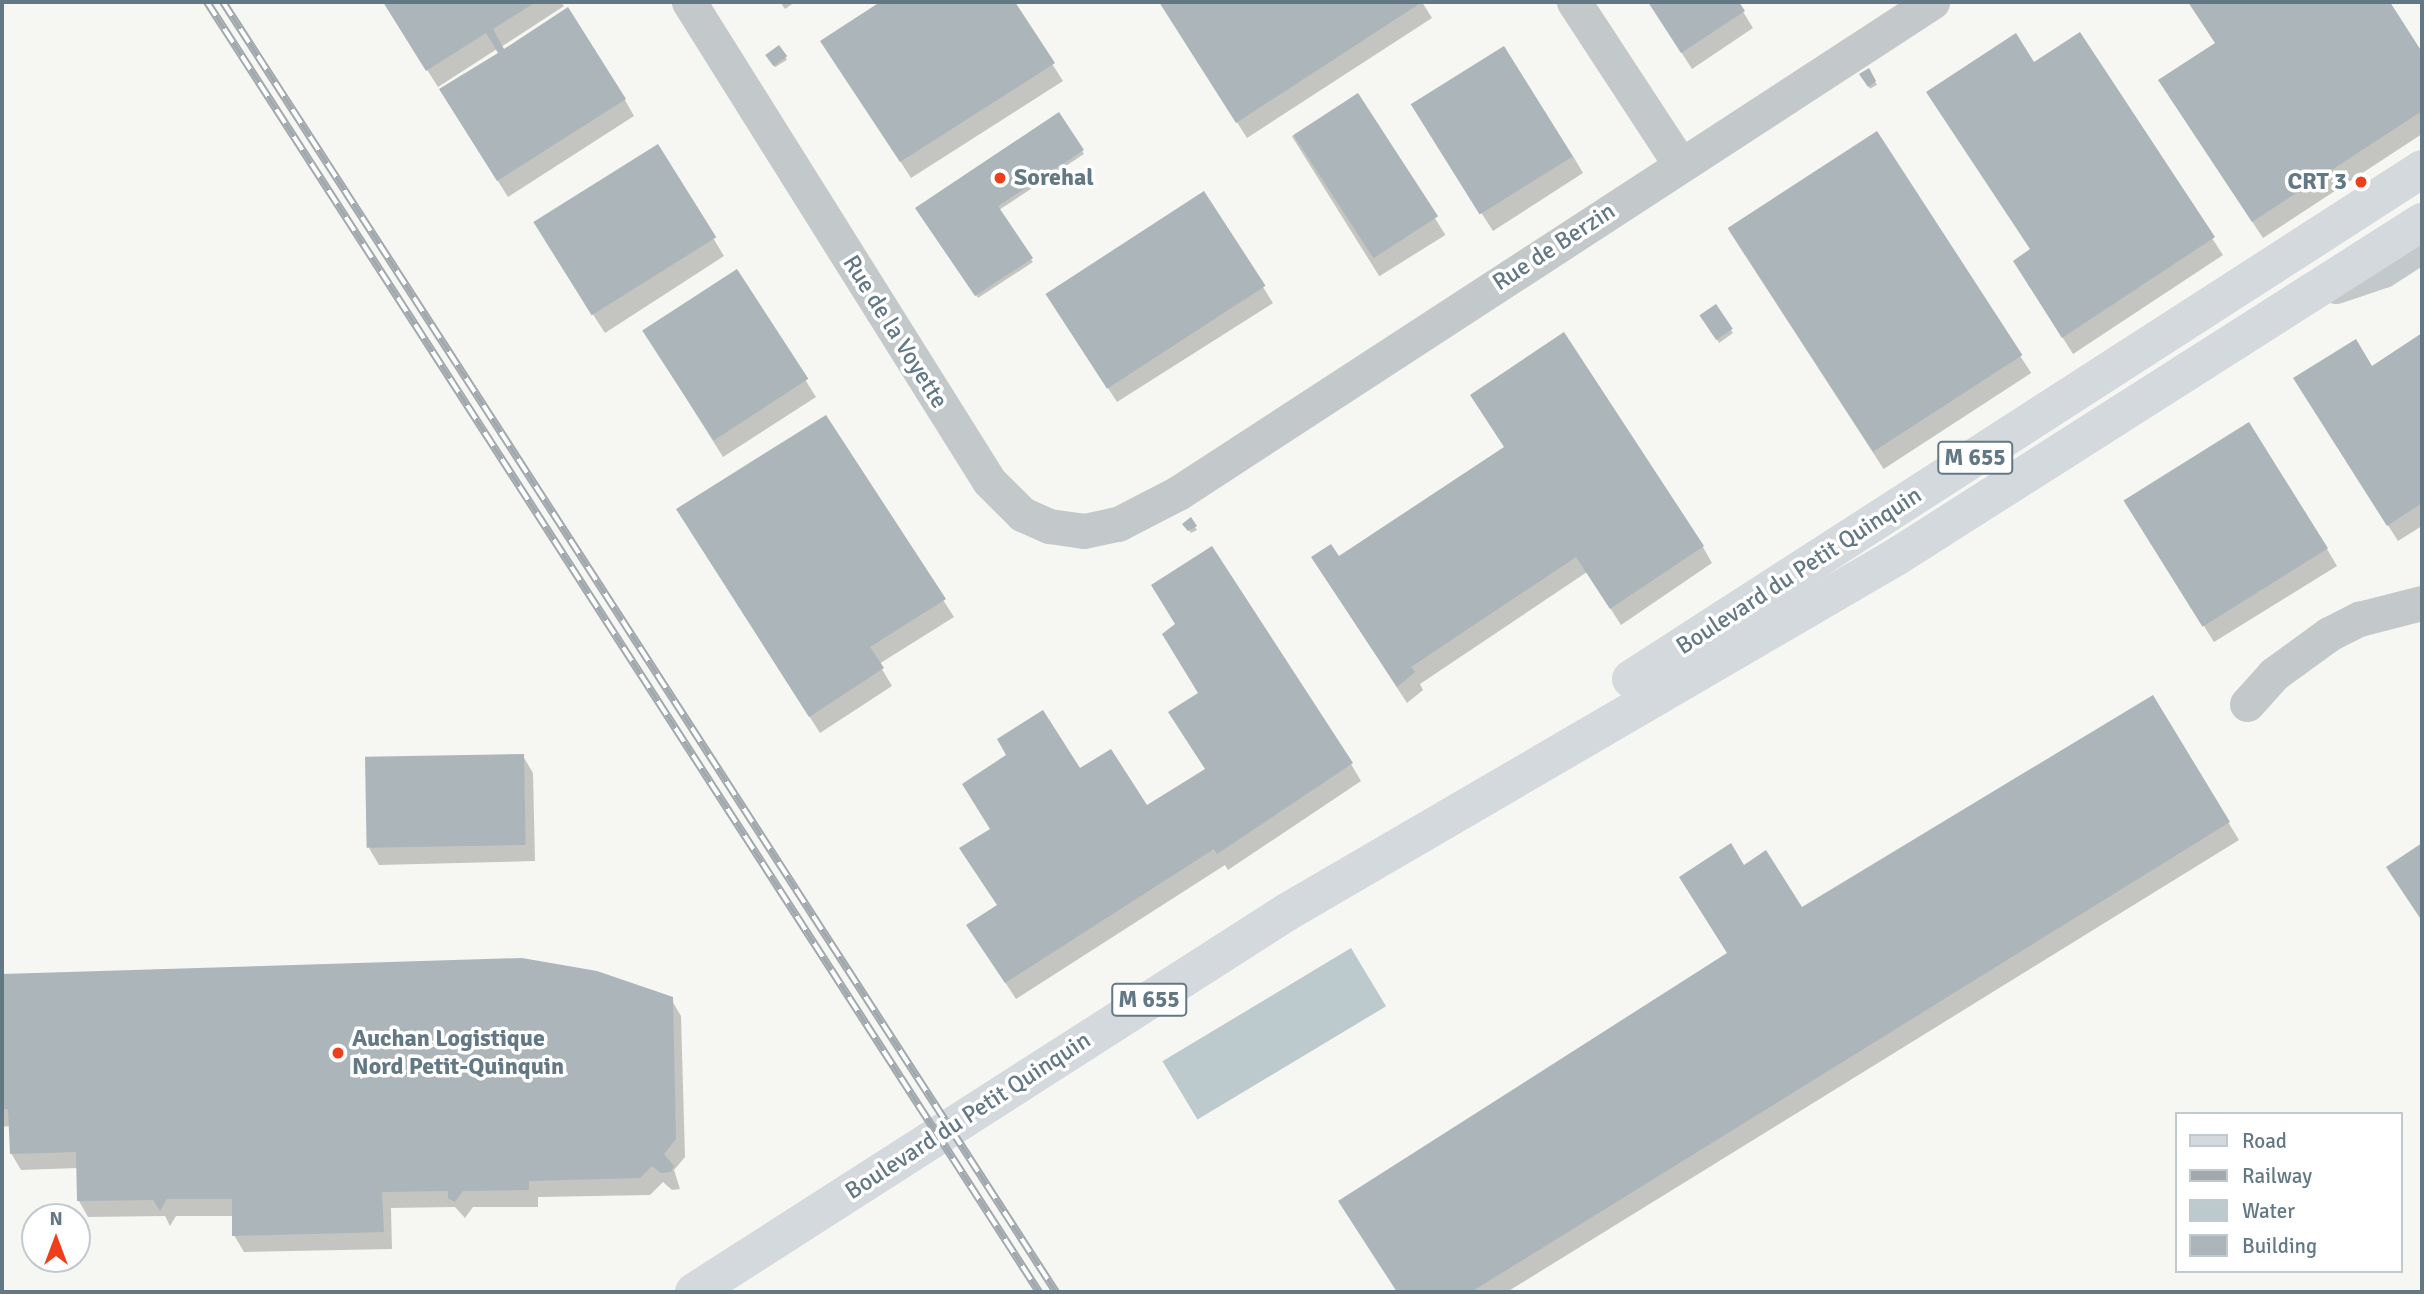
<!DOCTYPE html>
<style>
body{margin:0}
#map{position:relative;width:2424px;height:1294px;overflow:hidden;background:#f6f6f2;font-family:Signika,sans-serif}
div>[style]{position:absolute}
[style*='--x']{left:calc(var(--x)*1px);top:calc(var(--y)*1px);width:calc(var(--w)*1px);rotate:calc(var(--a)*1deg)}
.water>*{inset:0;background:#bcc9cd;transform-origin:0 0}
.shadow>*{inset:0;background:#0003;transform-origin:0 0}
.building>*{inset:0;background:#acb5b9;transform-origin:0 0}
.minor>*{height:35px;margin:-17.5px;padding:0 17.5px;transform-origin:17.5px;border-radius:17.5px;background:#c3c8ca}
.major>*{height:38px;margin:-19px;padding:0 19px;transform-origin:19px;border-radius:19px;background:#d4d9dd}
.rail>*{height:8px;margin-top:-4px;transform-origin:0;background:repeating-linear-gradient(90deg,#fff 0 16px,#a1a9ae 0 32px);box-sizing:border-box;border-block:2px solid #a1a9ae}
.dots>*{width:19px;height:19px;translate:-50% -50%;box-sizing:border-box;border:4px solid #fff;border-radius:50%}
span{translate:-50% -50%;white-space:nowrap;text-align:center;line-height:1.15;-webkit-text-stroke:7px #fff;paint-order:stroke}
.shield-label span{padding:2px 5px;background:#fff;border:2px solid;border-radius:5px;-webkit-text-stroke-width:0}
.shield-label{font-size:23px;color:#637885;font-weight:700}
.poi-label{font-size:24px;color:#637885;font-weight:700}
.left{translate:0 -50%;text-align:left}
.right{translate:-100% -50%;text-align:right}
.street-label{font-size:24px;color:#637885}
.frame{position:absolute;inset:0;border:4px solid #637885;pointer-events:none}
.legend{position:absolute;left:2175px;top:1112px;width:228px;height:161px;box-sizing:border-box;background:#fff;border:2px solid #c1c9ce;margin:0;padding:9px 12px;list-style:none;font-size:21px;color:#637885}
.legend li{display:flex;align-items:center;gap:14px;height:35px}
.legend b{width:35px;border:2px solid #c1c9ce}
.north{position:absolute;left:21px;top:1203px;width:70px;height:70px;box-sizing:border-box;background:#fff;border:2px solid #c1c9ce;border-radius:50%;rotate:0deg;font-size:19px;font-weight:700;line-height:28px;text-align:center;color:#637885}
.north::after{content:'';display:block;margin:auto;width:24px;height:32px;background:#ee3f1a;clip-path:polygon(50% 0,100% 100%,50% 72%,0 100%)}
</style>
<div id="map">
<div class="water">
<div style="left:1351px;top:948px;width:68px;height:220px;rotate:59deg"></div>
</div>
<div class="shadow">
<div style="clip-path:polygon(384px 2px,561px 2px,564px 6px,501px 47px,503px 51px,625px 100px,634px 116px,508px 197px,451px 106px,500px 54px,497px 49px,438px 87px)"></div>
<div style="clip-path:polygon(780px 2px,795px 2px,785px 9px)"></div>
<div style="clip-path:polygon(884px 2px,1013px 2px,1063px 81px,911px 178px,823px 42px)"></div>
<div style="clip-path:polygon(1161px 2px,1422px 2px,1432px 18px,1247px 138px)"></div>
<div style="clip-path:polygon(1649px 2px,1737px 2px,1753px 28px,1692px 69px)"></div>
<div style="clip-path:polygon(2189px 2px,2388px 2px,2422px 55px,2422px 134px,2263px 238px,2170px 97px,2216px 44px)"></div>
<div style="clip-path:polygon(2079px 34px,2223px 255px,2073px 354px,2025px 278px)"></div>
<div style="left:779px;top:47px;width:15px;height:14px;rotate:58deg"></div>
<div style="left:1869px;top:71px;width:16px;height:8px;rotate:60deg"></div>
<div style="left:1358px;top:95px;width:165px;height:78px;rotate:58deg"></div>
<div style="clip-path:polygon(1059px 115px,1084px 154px,999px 210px,1033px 262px,978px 298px,918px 208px)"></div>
<div style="clip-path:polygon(1423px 122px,1573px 156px,1583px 173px,1493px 231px)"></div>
<div style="left:1876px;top:134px;width:285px;height:176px;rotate:57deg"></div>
<div style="clip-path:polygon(657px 146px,724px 256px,605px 333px,545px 240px)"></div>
<div style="clip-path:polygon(737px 271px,816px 397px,723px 457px,654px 347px)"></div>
<div style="clip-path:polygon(1263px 287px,1273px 303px,1117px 402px,1058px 311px)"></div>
<div style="clip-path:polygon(1715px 306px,1733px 333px,1719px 343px,1702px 314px)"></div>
<div style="clip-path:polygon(2422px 335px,2422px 526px,2398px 541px,2305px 395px,2372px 368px)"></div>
<div style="clip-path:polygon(826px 417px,954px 617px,879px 664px,892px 686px,820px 733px,688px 526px)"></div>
<div style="clip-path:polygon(1505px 448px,1703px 547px,1712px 563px,1621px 625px,1587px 572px,1420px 684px,1423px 690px,1407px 703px,1323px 574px,1339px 558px)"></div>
<div style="clip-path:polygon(2136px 518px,2327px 549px,2337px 566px,2214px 642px)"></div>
<div style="clip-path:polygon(1191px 520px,1197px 530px,1191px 533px,1185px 524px)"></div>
<div style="clip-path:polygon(2153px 698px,2239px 840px,1507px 1292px,1398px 1292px,1350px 1218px,1729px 954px,1744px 867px,1802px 909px)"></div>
<div style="clip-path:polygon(523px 756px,533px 773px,535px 861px,379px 865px,369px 848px)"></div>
<div style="clip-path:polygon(1351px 764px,1361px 781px,1228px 870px,1225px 865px,1016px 999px,968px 926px,998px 906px,1080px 771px,1146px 808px)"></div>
<div style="clip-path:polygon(522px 960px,671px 999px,681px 1016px,685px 1157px,674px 1170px,680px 1189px,672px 1190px,663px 1182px,650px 1195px,538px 1197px,538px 1207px,473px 1207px,465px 1218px,455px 1207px,391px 1208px,392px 1249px,244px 1252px,234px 1235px,234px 1216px,176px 1216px,170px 1226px,165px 1216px,88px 1217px,79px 1201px,78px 1168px,21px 1170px,11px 1153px,10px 1126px,2px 1127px,2px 976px)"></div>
</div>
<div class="building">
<div style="clip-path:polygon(383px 2px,536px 2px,493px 29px,504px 49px,568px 7px,626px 99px,497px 181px,439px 89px,498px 53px,486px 33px,426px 71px)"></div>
<div style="clip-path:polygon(880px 2px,1015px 2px,1055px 63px,900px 162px,820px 41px)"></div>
<div style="clip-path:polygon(1159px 2px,1422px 2px,1236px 123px)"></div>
<div style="clip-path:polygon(1648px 2px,1739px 2px,1745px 11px,1681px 53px)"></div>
<div style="clip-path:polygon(2188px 2px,2390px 2px,2422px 52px,2422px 111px,2252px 222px,2158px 80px,2215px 43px)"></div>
<div style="clip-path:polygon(2080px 32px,2215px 237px,2062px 338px,2013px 261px,2030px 249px,1926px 92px,2016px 33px,2034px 62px)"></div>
<div style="left:779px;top:45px;width:14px;height:17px;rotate:54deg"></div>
<div style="left:1504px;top:46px;width:130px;height:110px;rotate:58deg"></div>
<div style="clip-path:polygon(1869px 68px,1876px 81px,1868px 87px,1859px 74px)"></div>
<div style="left:1358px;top:93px;width:147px;height:77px;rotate:57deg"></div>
<div style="clip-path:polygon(1059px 112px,1084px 150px,998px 206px,1033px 258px,975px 296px,915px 208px)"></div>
<div style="left:1877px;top:131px;width:267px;height:178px;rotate:57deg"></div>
<div style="left:658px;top:144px;width:110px;height:147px;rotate:58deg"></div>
<div style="left:1204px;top:191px;width:113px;height:189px;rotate:57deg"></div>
<div style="left:737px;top:269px;width:131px;height:113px;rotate:57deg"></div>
<div style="left:1716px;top:304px;width:30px;height:20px;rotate:56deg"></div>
<div style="clip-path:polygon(1564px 332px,1704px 546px,1610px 609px,1576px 557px,1411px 667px,1415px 672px,1397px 687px,1311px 557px,1331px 544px,1339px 556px,1504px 447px,1470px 395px)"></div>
<div style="clip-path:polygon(2422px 333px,2422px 503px,2387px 526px,2293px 378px,2356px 339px,2372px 366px)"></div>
<div style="clip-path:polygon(826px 415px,946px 599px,870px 647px,884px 668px,809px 717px,676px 509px)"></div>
<div style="left:2249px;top:422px;width:149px;height:148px;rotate:58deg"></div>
<div style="clip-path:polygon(1191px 517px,1197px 526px,1188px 531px,1182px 524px)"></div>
<div style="clip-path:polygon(1212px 546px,1353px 763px,1217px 854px,1214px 849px,1005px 983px,966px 925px,997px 905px,959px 848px,990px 829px,962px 784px,1006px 755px,997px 739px,1043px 710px,1080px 768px,1111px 749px,1147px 805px,1205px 769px,1168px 712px,1198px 693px,1162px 634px,1175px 624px,1151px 585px)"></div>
<div style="clip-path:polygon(2153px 695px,2230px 822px,1471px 1292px,1397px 1292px,1338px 1201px,1727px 953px,1679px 877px,1731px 843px,1744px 865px,1766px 850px,1802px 907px)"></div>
<div style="left:524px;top:754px;width:91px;height:159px;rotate:89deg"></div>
<div style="clip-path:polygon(2422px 843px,2422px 921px,2386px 867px)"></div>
<div style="clip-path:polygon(522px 958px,597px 971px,673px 997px,676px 1139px,664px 1154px,674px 1166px,671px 1172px,661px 1173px,652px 1166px,640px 1178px,529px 1181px,529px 1190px,463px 1191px,455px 1202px,448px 1198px,448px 1191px,382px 1192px,384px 1232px,232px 1236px,232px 1199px,167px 1199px,160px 1211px,153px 1200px,77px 1201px,76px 1152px,10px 1154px,8px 1109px,2px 1110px,2px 974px)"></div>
</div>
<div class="minor">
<div style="--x:689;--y:2;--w:565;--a:57.94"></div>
<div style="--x:989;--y:481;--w:47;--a:45"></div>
<div style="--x:1022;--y:514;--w:30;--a:24"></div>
<div style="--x:1049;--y:526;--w:35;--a:8"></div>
<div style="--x:1084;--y:531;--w:35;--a:-12"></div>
<div style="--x:1118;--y:524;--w:68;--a:-27.3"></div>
<div style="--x:1178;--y:493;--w:900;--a:-33.07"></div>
<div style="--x:1574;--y:2;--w:194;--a:56.8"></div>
<div style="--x:2336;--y:286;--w:50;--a:-18.8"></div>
<div style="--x:2383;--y:270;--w:46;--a:-32.7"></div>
<div style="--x:2247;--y:704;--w:40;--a:-48"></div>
<div style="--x:2274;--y:674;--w:68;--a:-36"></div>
<div style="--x:2329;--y:634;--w:34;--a:-27"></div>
<div style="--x:2359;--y:619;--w:65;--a:-14.3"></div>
</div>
<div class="major">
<div style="--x:1631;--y:679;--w:941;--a:-32.81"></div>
<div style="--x:694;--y:1292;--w:704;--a:-32.65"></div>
<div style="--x:1287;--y:912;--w:705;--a:-30.24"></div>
<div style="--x:1896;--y:557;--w:624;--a:-32.49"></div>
</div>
<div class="rail">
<div style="--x:207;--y:2;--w:1535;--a:57.18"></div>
<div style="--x:223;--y:2;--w:1536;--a:57.15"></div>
</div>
<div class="dots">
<div style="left:1000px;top:178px;background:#ee3f1a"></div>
<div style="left:2361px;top:182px;background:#ee3f1a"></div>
<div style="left:338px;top:1053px;background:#ee3f1a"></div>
</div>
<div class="shield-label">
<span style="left:1975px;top:458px">M 655</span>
<span style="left:1149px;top:1000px">M 655</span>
</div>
<div class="poi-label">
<span class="left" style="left:1014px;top:178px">Sorehal</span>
<span class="right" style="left:2347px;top:182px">CRT 3</span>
<span class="left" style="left:352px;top:1053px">Auchan Logistique<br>Nord Petit-Quinquin</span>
</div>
<div class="street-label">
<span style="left:1554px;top:247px;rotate:-33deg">Rue de Berzin</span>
<span style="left:895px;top:332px;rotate:58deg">Rue de la Voyette</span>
<span style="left:1799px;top:571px;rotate:-33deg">Boulevard du Petit Quinquin</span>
<span style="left:968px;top:1116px;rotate:-33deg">Boulevard du Petit Quinquin</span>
</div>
<div class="frame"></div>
<ul class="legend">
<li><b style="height:9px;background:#d4d9dd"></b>Road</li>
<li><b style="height:9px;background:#a1a9ae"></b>Railway</li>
<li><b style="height:19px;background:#bcc9cd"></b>Water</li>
<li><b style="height:19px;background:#acb5b9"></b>Building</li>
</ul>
<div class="north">N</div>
</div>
